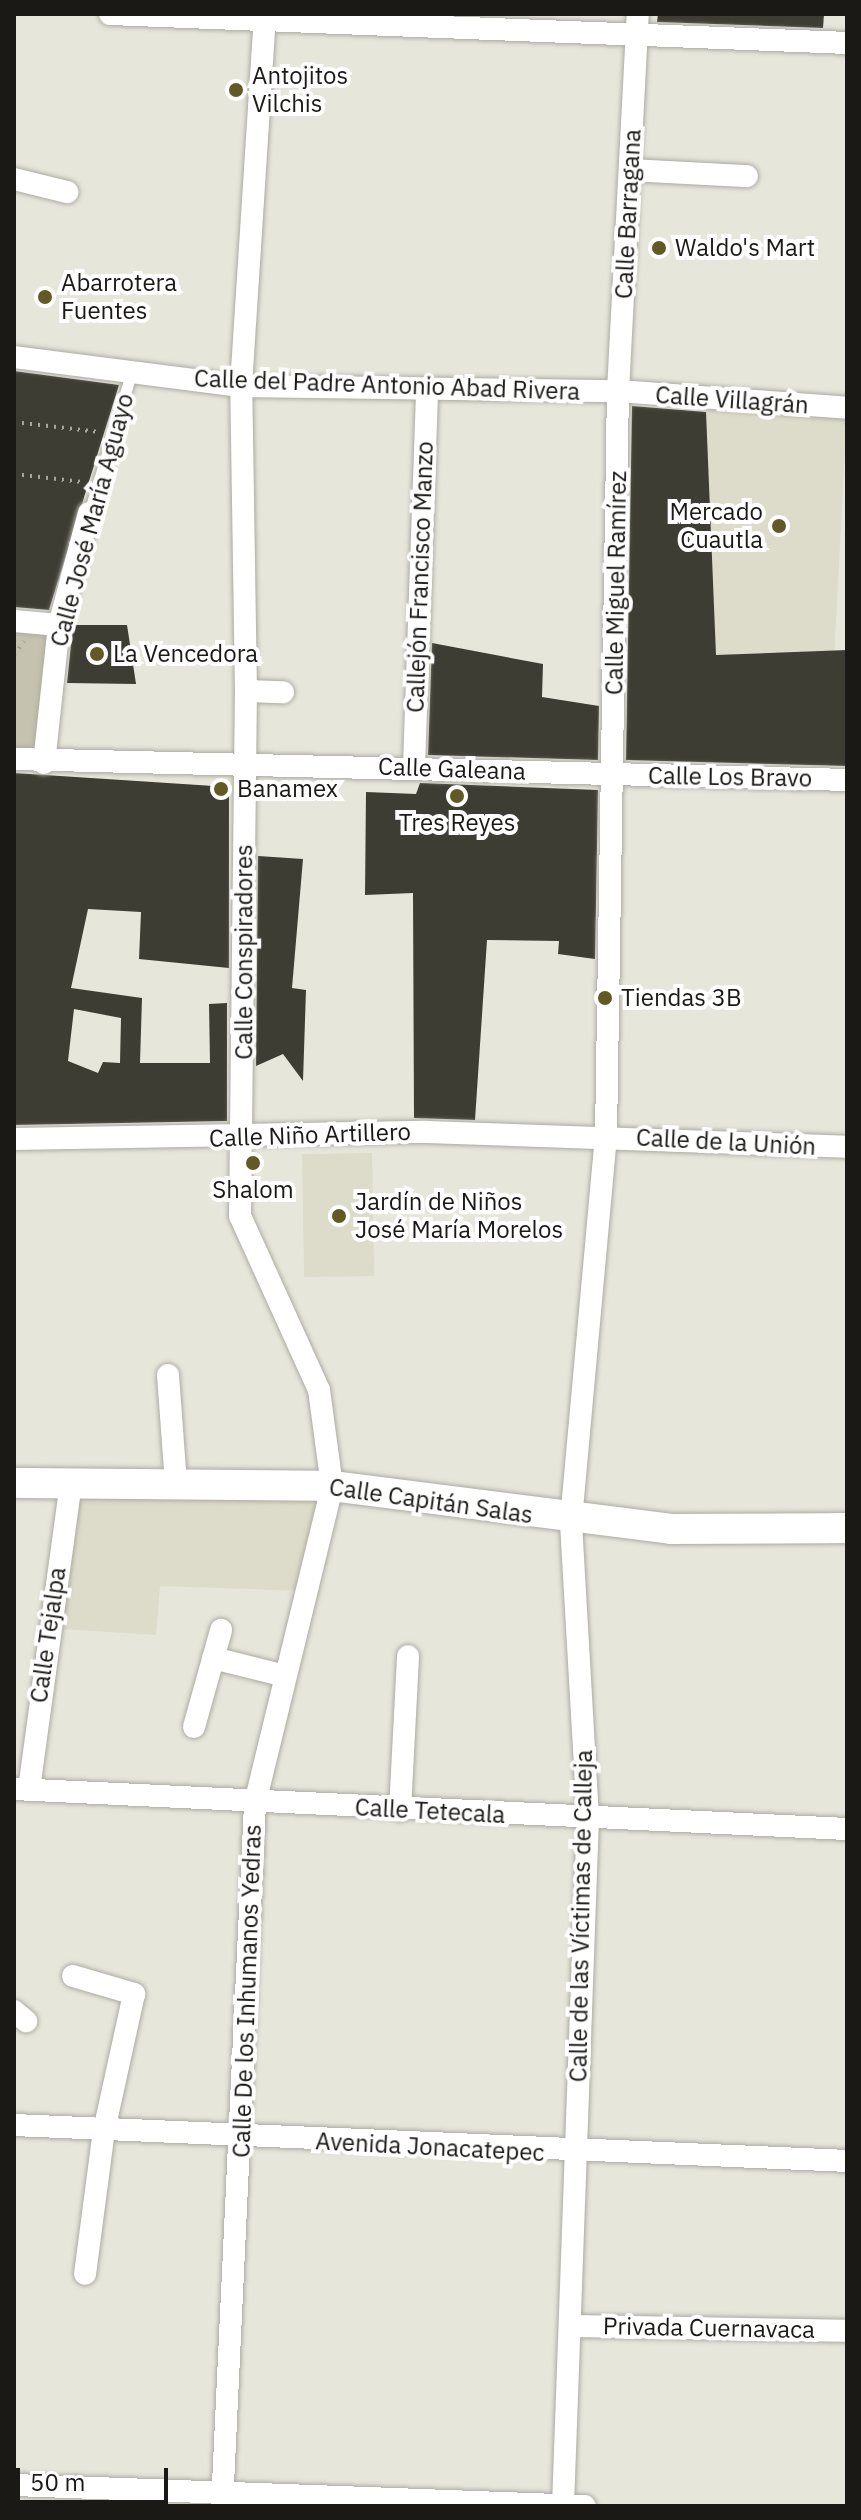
<!DOCTYPE html>
<meta charset="utf-8">
<style>
body{margin:0}
#map{position:relative;width:861px;height:2520px;overflow:hidden;background:#e7e6db;font-family:"IBM Plex Sans",sans-serif}
div>[style]{position:absolute}
[style*='--x']{left:calc(var(--x)*1px);top:calc(var(--y)*1px);width:calc(var(--w)*1px);rotate:calc(var(--a)*1deg)}
.built>*{inset:0;background:#dddbc9;transform-origin:0 0}
.green>*{inset:0;background:#c5c3ad}
.building>*{inset:0;background:#3e3d34}
.path>*{height:4px;margin-top:-2px;transform-origin:0;background:repeating-linear-gradient(90deg,#a7a69e 0 2px,transparent 0 8px)}
.roads{filter:drop-shadow(0 0 2px #acaba1) drop-shadow(0 0 2px #acaba1)}
.lane>*{height:11px;margin:-5.5px;padding:0 5.5px;transform-origin:5.5px;border-radius:5.5px;background:#fff}
.street>*{height:22px;margin:-11px;padding:0 11px;transform-origin:11px;border-radius:11px;background:#fff}
.secondary>*{height:30px;margin:-15px;padding:0 15px;transform-origin:15px;border-radius:15px;background:#fff}
.dots>*{width:22px;height:22px;translate:-50% -50%;box-sizing:border-box;border:4px solid #fff;border-radius:50%}
span{translate:-50% -50%;white-space:nowrap;text-align:center;line-height:1.15;-webkit-text-stroke:8px #fff;paint-order:stroke}
.poi-label{font-size:24px;color:#1a1916}
.left{translate:0 -50%;text-align:left}
.right{translate:-100% -50%;text-align:right}
.street-label{font-size:24px;color:#1a1916}
.frame{position:absolute;inset:0;border:16px solid #1a1916;pointer-events:none}
.scale{position:absolute;left:16px;top:2468px;width:152px;height:36px;box-sizing:border-box;border:4px solid #1a1916;border-top:0;padding-left:10px;font-size:24px;line-height:28px;white-space:nowrap;color:#1a1916;-webkit-text-stroke:6px #fff;paint-order:stroke}
</style>
<div id="map">
<div class="built">
<div style="left:706px;top:407px;width:141px;height:248px;rotate:3deg"></div>
<div style="left:372px;top:1153px;width:123px;height:70px;rotate:89deg"></div>
<div style="clip-path:polygon(71px 1483px,332px 1486px,306px 1591px,160px 1586px,156px 1635px,47px 1628px)"></div>
</div>
<div class="green">
<div style="clip-path:polygon(14px 621px,59px 625px,44px 763px,14px 759px)"></div>
</div>
<div class="building">
<div style="clip-path:polygon(658px 14px,824px 14px,823px 28px,657px 22px)"></div>
<div style="clip-path:polygon(14px 371px,119px 385px,49px 610px,14px 607px)"></div>
<div style="clip-path:polygon(632px 406px,706px 412px,716px 655px,847px 650px,847px 766px,626px 760px)"></div>
<div style="clip-path:polygon(73px 625px,127px 625px,136px 684px,67px 683px)"></div>
<div style="clip-path:polygon(432px 643px,543px 664px,542px 697px,599px 706px,598px 760px,428px 755px)"></div>
<div style="clip-path:polygon(evenodd,14px 773px,229px 787px,229px 968px,139px 959px,141px 912px,88px 909px,71px 988px,142px 998px,140px 1063px,210px 1063px,209px 1004px,227px 1003px,227px 1121px,14px 1125px,14px 773px,74px 1009px,121px 1018px,120px 1063px,103px 1062px,98px 1073px,68px 1061px,74px 1009px)"></div>
<div style="clip-path:polygon(420px 783px,598px 790px,595px 959px,558px 954px,559px 941px,487px 940px,475px 1120px,414px 1118px,413px 893px,365px 895px,366px 792px,416px 794px)"></div>
<div style="clip-path:polygon(258px 856px,303px 859px,292px 988px,306px 990px,303px 1081px,283px 1054px,256px 1066px)"></div>
</div>
<div class="path">
<div style="--x:14;--y:422;--w:86;--a:6.7"></div>
<div style="--x:14;--y:474;--w:69;--a:6.6"></div>
<div style="--x:14;--y:655;--w:17;--a:-54"></div>
</div>
<div class="roads">
<div class="lane">
<div style="--x:89;--y:513;--w:145;--a:-73.2"></div>
</div>
<div class="street">
<div style="--x:110;--y:14;--w:738;--a:2.25"></div>
<div style="--x:631;--y:170;--w:116;--a:3"></div>
<div style="--x:14;--y:179;--w:55;--a:13.8"></div>
<div style="--x:14;--y:357;--w:229;--a:7.3"></div>
<div style="--x:241;--y:386;--w:377;--a:0.8"></div>
<div style="--x:618;--y:391;--w:230;--a:4.2"></div>
<div style="--x:14;--y:621;--w:45;--a:5.1"></div>
<div style="--x:246;--y:691;--w:37;--a:2"></div>
<div style="--x:14;--y:759;--w:833;--a:1.44"></div>
<div style="--x:44;--y:763;--w:139;--a:-83.8"></div>
<div style="--x:59;--y:625;--w:116;--a:-75"></div>
<div style="--x:414;--y:766;--w:378;--a:-88"></div>
<div style="--x:14;--y:1139;--w:413;--a:-1"></div>
<div style="--x:427;--y:1132;--w:420;--a:2"></div>
<div style="--x:168;--y:1375;--w:108;--a:85.8"></div>
<div style="--x:213;--y:1658;--w:74;--a:14"></div>
<div style="--x:194;--y:1727;--w:101;--a:-74.4"></div>
<div style="--x:14;--y:1789;--w:834;--a:2.75"></div>
<div style="--x:29;--y:1789;--w:309;--a:-82.2"></div>
<div style="--x:400;--y:1810;--w:154;--a:-87"></div>
<div style="--x:73;--y:1976;--w:64;--a:16.4"></div>
<div style="--x:134;--y:1994;--w:139;--a:102.4"></div>
<div style="--x:104;--y:2130;--w:145;--a:97.5"></div>
<div style="--x:14;--y:2011;--w:16;--a:40"></div>
<div style="--x:14;--y:2125;--w:834;--a:2.47"></div>
<div style="--x:570;--y:2326;--w:277;--a:1"></div>
<div style="--x:14;--y:2485;--w:571;--a:2.11"></div>
<div style="--x:222;--y:2506;--w:704;--a:-87.31"></div>
<div style="--x:255;--y:1803;--w:326;--a:-76.3"></div>
<div style="--x:332;--y:1486;--w:97;--a:-97.7"></div>
<div style="--x:319;--y:1390;--w:191;--a:-114.4"></div>
<div style="--x:240;--y:1216;--w:525;--a:-89.35"></div>
<div style="--x:246;--y:691;--w:305;--a:-90.9"></div>
<div style="--x:241;--y:386;--w:373;--a:-86.3"></div>
<div style="--x:563;--y:2506;--w:688;--a:-87.92"></div>
<div style="--x:588;--y:1818;--w:298;--a:-93.3"></div>
<div style="--x:571;--y:1520;--w:386;--a:-84.8"></div>
<div style="--x:606;--y:1136;--w:745;--a:-89.08"></div>
<div style="--x:618;--y:391;--w:378;--a:-87"></div>
</div>
<div class="secondary">
<div style="--x:14;--y:1483;--w:318;--a:0.5"></div>
<div style="--x:332;--y:1486;--w:342;--a:7.2"></div>
<div style="--x:671;--y:1529;--w:176;--a:-0.3"></div>
</div>
</div>
<div class="dots">
<div style="left:236px;top:90px;background:#615a26"></div>
<div style="left:659px;top:248px;background:#615a26"></div>
<div style="left:45px;top:297px;background:#615a26"></div>
<div style="left:779px;top:526px;background:#615a26"></div>
<div style="left:97px;top:654px;background:#615a26"></div>
<div style="left:221px;top:789px;background:#615a26"></div>
<div style="left:457px;top:796px;background:#615a26"></div>
<div style="left:605px;top:998px;background:#615a26"></div>
<div style="left:253px;top:1163px;background:#615a26"></div>
<div style="left:339px;top:1216px;background:#615a26"></div>
</div>
<div class="poi-label">
<span class="left" style="left:252px;top:90px">Antojitos<br>Vilchis</span>
<span class="left" style="left:675px;top:248px">Waldo's Mart</span>
<span class="left" style="left:61px;top:297px">Abarrotera<br>Fuentes</span>
<span class="right" style="left:763px;top:526px">Mercado<br>Cuautla</span>
<span class="left" style="left:113px;top:654px">La Vencedora</span>
<span class="left" style="left:237px;top:789px">Banamex</span>
<span style="left:457px;top:823px">Tres Reyes</span>
<span class="left" style="left:621px;top:998px">Tiendas 3B</span>
<span style="left:253px;top:1190px">Shalom</span>
<span class="left" style="left:355px;top:1216px">Jardín de Niños<br>José María Morelos</span>
</div>
<div class="street-label">
<span style="left:628px;top:214px;rotate:-87deg">Calle Barragana</span>
<span style="left:387px;top:385px;rotate:2deg">Calle del Padre Antonio Abad Rivera</span>
<span style="left:732px;top:400px;rotate:4deg">Calle Villagrán</span>
<span style="left:92px;top:520px;rotate:-75deg">Calle José María Aguayo</span>
<span style="left:420px;top:577px;rotate:-88deg">Callejón Francisco Manzo</span>
<span style="left:616px;top:583px;rotate:-89deg">Calle Miguel Ramírez</span>
<span style="left:452px;top:769px;rotate:2deg">Calle Galeana</span>
<span style="left:730px;top:777px;rotate:1deg">Calle Los Bravo</span>
<span style="left:244px;top:952px;rotate:-90deg">Calle Conspiradores</span>
<span style="left:310px;top:1135px;rotate:-2deg">Calle Niño Artillero</span>
<span style="left:726px;top:1142px;rotate:3deg">Calle de la Unión</span>
<span style="left:431px;top:1501px;rotate:8deg">Calle Capitán Salas</span>
<span style="left:48px;top:1635px;rotate:-82deg">Calle Tejalpa</span>
<span style="left:430px;top:1811px;rotate:3deg">Calle Tetecala</span>
<span style="left:581px;top:1916px;rotate:-89deg">Calle de las Víctimas de Calleja</span>
<span style="left:247px;top:1991px;rotate:-88deg">Calle De los Inhumanos Yedras</span>
<span style="left:430px;top:2147px;rotate:3deg">Avenida Jonacatepec</span>
<span style="left:709px;top:2328px;rotate:1deg">Privada Cuernavaca</span>
</div>
<div class="frame"></div>
<div class="scale">50 m</div>
</div>
